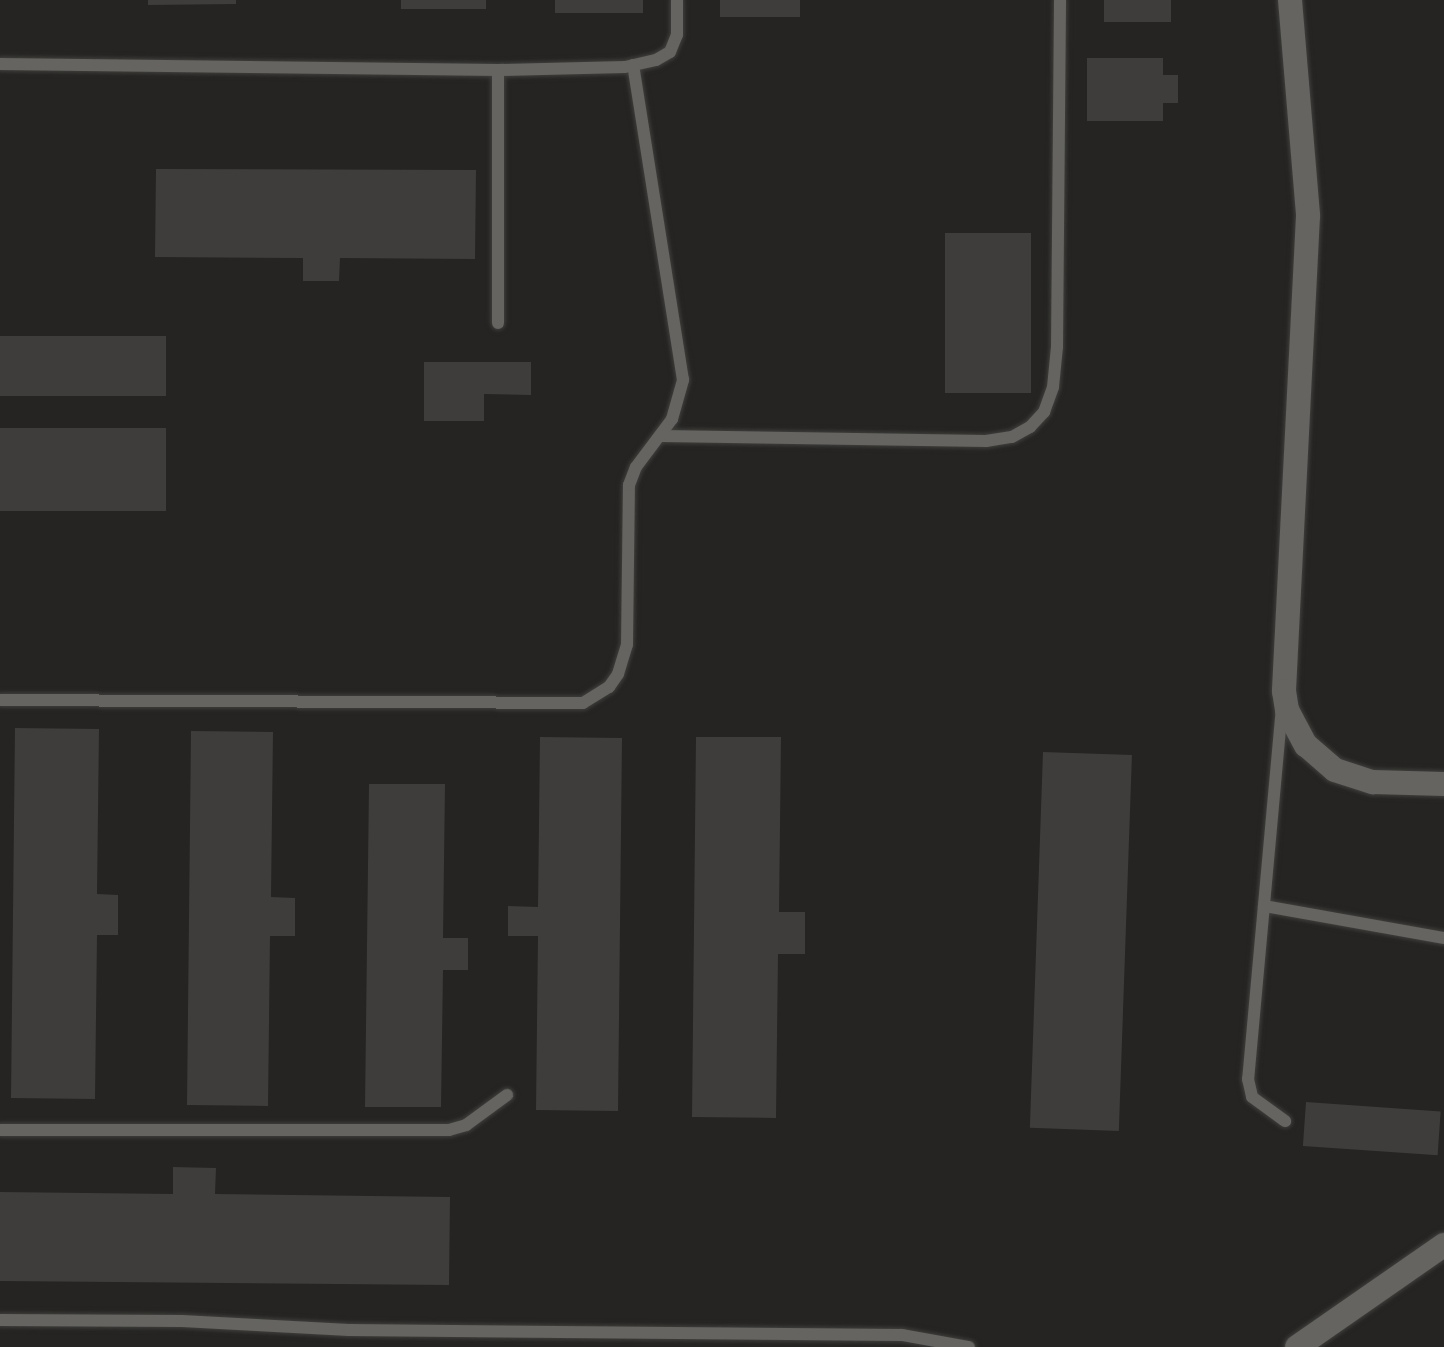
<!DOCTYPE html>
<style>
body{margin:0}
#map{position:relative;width:1444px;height:1347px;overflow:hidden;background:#252422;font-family:Arial,sans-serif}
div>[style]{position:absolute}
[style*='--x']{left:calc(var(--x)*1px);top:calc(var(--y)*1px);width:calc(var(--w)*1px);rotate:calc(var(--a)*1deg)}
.building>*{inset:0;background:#3f3d3b;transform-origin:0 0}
.roads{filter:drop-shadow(0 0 2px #3f3f3d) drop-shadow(0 0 2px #3f3f3d)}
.service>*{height:12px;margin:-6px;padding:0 6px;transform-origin:6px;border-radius:6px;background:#656461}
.minor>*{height:24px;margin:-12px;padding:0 12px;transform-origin:12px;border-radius:12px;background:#656461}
span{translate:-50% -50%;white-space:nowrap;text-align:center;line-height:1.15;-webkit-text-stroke:7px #1b1b18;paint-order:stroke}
</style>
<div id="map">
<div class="building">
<div style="clip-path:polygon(148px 0,236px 0,236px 4px,148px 5px)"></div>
<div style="left:401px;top:0;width:85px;height:9px"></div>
<div style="left:555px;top:0;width:88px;height:13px"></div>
<div style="left:720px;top:0;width:80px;height:17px"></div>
<div style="left:1104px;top:0;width:67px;height:22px"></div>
<div style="clip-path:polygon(1087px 58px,1163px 58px,1163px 75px,1178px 75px,1178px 103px,1163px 103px,1163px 121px,1087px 121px)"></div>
<div style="clip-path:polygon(156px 169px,476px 170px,475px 259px,340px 258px,339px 281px,303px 281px,303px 258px,155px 257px)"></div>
<div style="left:1031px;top:233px;width:160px;height:86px;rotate:90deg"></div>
<div style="left:0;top:336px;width:166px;height:60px"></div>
<div style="clip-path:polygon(424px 362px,531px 362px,531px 395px,484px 394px,484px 421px,424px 421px)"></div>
<div style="left:0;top:428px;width:166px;height:83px"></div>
<div style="clip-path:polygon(15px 728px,99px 729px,97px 894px,118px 895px,118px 935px,97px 935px,95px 1099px,11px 1098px)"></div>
<div style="clip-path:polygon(191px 731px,273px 732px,271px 897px,295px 898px,295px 936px,270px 936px,268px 1106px,187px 1105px)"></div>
<div style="clip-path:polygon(540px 737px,622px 738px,618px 1111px,536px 1110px,538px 936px,508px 936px,508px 906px,538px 907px)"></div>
<div style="clip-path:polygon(696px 737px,781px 737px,779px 912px,805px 912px,805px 954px,778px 954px,776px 1118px,692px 1117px)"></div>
<div style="left:1043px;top:752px;width:89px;height:376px;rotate:2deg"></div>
<div style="clip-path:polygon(369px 784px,445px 784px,443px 938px,468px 938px,468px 970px,443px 970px,441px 1107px,365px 1107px)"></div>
<div style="left:1306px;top:1102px;width:135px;height:44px;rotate:4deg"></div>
<div style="clip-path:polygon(173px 1167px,216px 1168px,215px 1194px,450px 1197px,449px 1285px,0 1281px,0 1192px,173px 1194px)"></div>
</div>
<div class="roads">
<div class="service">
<div style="--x:0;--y:64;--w:498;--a:0.7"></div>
<div style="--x:498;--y:70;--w:127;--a:-1.4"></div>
<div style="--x:625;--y:67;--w:32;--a:-13"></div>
<div style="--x:656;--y:60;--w:16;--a:-30"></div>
<div style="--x:670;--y:52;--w:18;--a:-68"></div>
<div style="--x:677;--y:35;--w:35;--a:-90"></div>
<div style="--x:498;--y:323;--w:253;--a:-90"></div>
<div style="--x:662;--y:436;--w:324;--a:0.9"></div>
<div style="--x:986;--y:441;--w:26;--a:-9"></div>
<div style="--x:1012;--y:437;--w:21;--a:-29"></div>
<div style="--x:1030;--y:427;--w:21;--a:-47"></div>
<div style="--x:1044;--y:412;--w:27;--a:-70"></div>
<div style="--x:1053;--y:387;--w:40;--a:-84.3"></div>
<div style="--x:1057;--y:347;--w:347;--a:-89.5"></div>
<div style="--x:0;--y:700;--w:583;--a:0.29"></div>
<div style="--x:583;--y:703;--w:31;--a:-32"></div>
<div style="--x:609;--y:687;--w:16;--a:-55"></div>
<div style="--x:618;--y:674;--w:30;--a:-73"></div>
<div style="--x:627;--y:645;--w:160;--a:-89.3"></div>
<div style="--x:629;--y:485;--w:19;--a:-69"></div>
<div style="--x:636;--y:467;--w:60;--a:-53.1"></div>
<div style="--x:672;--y:419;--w:41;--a:-74.2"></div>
<div style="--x:683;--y:380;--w:319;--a:-99"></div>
<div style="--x:1282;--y:707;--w:374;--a:95.2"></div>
<div style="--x:1248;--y:1079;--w:18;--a:77"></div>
<div style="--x:1252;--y:1097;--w:41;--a:36"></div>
<div style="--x:1264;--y:906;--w:183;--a:10.1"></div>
<div style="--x:0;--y:1130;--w:449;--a:0"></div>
<div style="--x:449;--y:1130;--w:18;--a:-16"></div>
<div style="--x:466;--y:1125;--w:51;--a:-36.2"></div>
<div style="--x:0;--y:1320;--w:182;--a:0.3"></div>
<div style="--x:182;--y:1321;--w:167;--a:3.1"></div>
<div style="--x:349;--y:1330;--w:553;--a:0.52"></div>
<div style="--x:902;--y:1335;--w:68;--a:10.2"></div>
</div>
<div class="minor">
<div style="--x:1290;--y:0;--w:217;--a:85.2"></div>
<div style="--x:1308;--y:216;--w:476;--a:92.9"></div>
<div style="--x:1284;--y:691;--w:19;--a:81"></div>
<div style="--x:1287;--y:710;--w:40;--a:62"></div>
<div style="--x:1306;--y:745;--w:38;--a:41"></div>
<div style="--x:1335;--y:770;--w:40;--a:18"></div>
<div style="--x:1373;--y:782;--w:71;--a:1.6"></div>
<div style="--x:1297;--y:1347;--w:179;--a:-34.8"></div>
</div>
</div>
</div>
